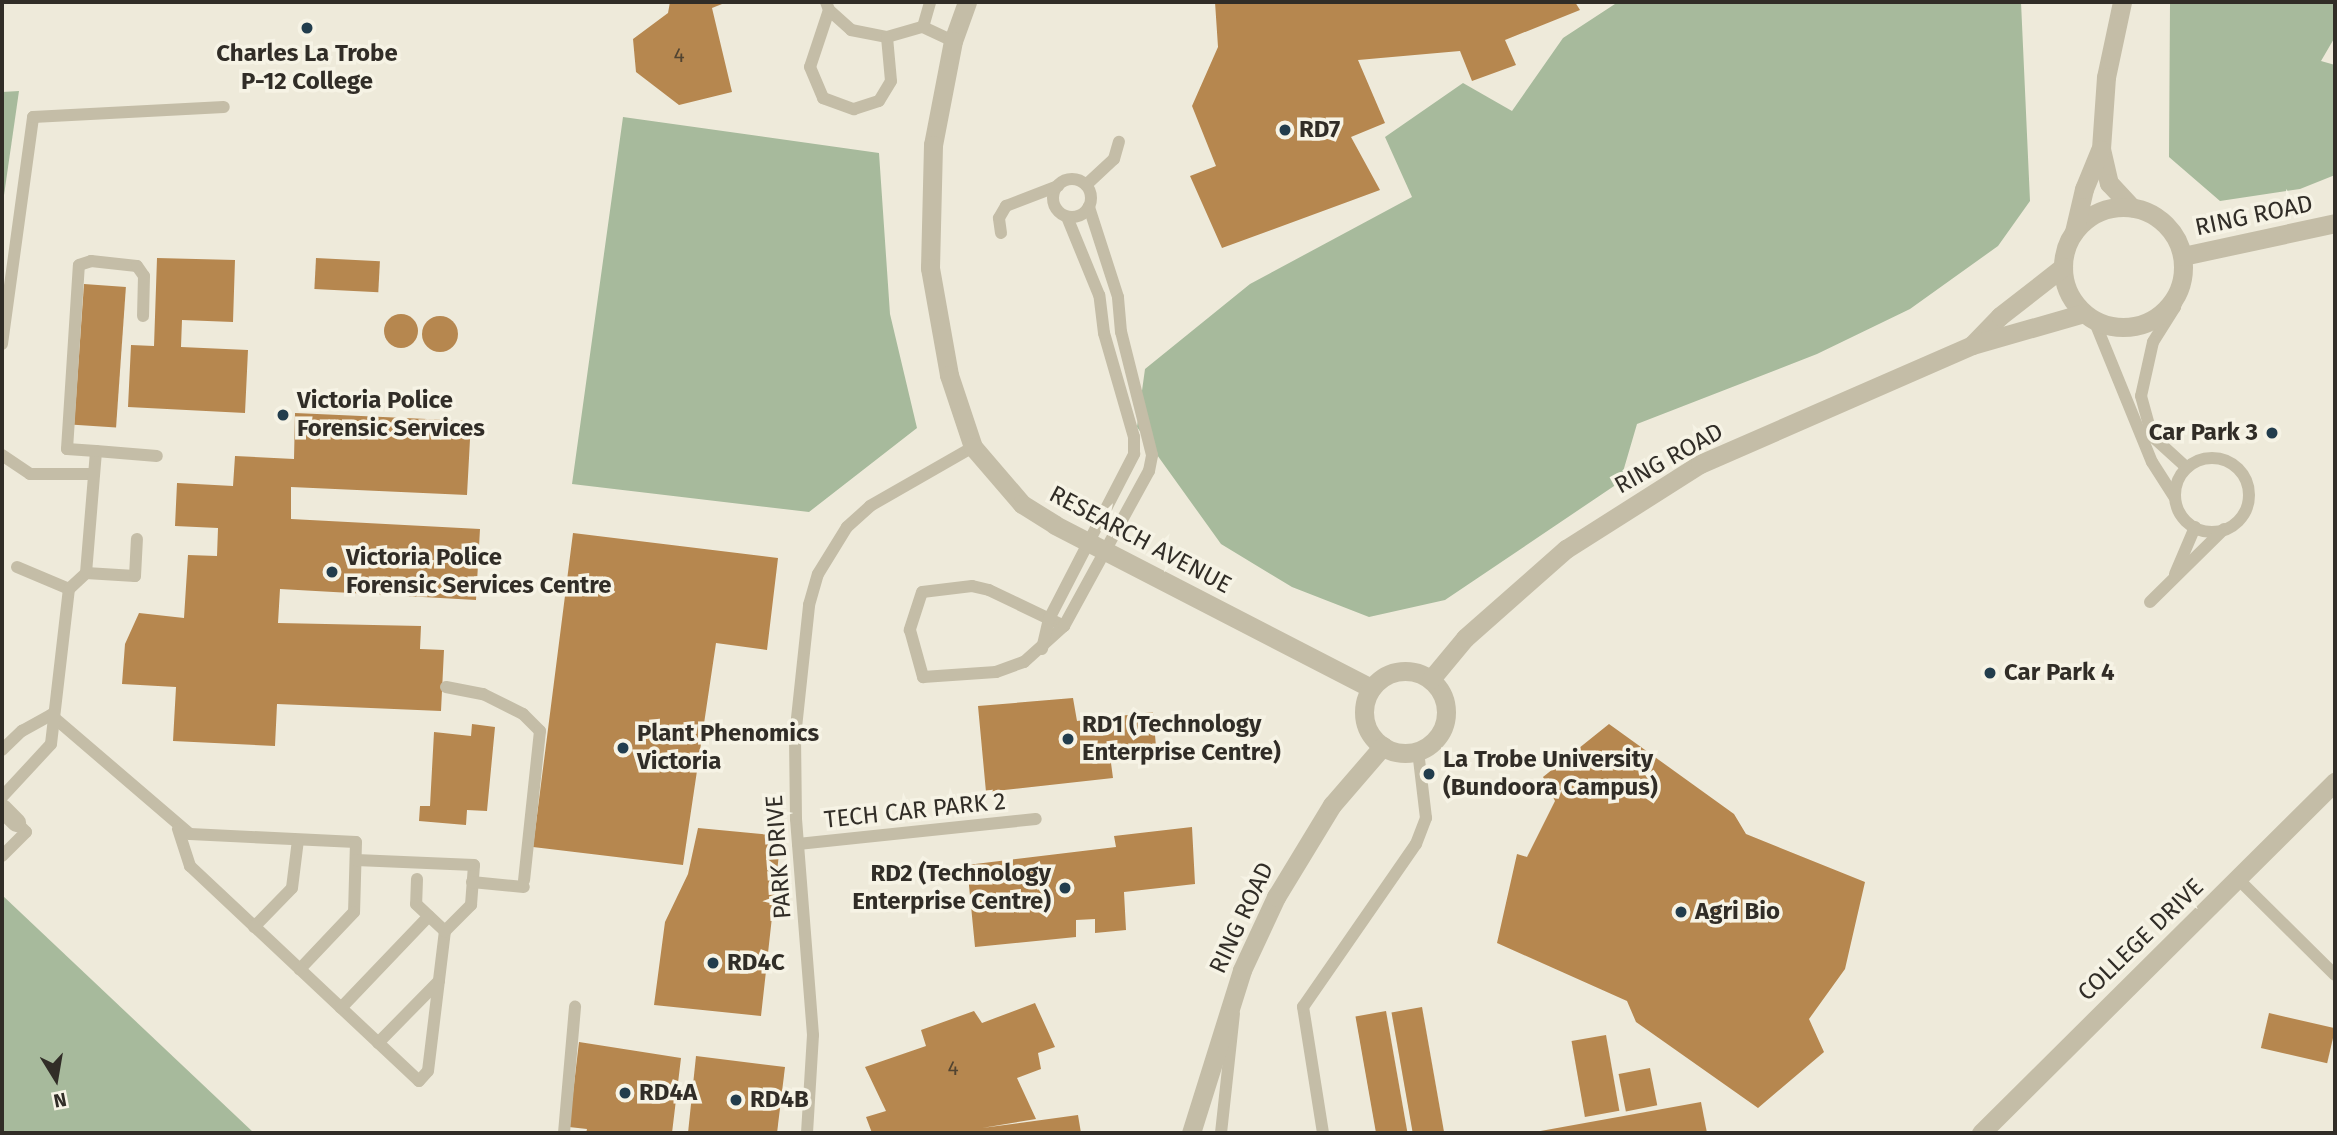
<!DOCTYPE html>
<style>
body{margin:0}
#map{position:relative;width:2337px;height:1135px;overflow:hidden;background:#eeeada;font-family:"Fira Sans",sans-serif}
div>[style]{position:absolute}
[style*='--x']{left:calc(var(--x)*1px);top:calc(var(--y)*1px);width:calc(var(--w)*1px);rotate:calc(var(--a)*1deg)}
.green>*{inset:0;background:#a7ba9c}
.building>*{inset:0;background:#b6874f;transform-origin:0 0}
.round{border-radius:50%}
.service>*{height:12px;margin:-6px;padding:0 6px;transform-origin:6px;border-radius:6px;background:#c4bda7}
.service>.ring{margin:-6px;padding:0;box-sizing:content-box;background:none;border:12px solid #c4bda7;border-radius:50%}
.minor>*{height:19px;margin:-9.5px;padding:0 9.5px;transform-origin:9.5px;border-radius:9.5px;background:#c4bda7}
.minor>.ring{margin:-9.5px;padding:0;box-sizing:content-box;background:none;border:19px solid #c4bda7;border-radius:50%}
.dots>*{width:19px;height:19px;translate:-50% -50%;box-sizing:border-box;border:4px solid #f6f3e5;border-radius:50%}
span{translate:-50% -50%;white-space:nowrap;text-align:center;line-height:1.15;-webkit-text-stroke:7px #f6f3e5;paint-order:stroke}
.number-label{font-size:21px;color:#524431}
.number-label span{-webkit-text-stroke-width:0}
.poi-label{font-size:24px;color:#312d27;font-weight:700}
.left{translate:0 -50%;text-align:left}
.right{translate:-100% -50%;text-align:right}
.street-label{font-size:24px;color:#312d27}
.frame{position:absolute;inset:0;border:4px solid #312d27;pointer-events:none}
.north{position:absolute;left:21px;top:1044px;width:70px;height:70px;-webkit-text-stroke:5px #f6f3e5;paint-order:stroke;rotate:169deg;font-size:19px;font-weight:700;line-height:28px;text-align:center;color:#312d27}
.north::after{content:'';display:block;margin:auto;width:24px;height:32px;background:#312d27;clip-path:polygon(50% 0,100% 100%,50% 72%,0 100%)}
</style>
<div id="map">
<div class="green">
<div style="clip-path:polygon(1618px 2px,2021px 2px,2030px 201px,1998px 246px,1910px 309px,1817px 354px,1637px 424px,1620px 482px,1445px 600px,1369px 617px,1292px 587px,1221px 544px,1137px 427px,1145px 369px,1250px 284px,1412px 197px,1385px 137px,1463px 83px,1512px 111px,1563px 38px)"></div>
<div style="clip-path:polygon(2170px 2px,2335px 2px,2335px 37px,2321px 61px,2335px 65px,2335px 175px,2300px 189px,2220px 201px,2169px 157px)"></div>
<div style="clip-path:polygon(19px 91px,2px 209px,2px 92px)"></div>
<div style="clip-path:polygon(623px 117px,879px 153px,890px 314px,917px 428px,809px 512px,572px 484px)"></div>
<div style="clip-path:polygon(2px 895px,254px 1133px,2px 1133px)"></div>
</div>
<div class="building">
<div style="clip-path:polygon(670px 2px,727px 2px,712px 8px,732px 92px,679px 105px,636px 72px,633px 39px,668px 13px)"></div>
<div style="clip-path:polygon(1215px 2px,1575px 2px,1580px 10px,1505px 40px,1516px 65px,1472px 81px,1460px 51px,1358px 60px,1385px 123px,1351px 137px,1380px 190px,1222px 248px,1190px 176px,1216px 166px,1192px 106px,1218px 47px)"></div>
<div style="clip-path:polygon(157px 258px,235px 260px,233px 322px,182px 320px,181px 347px,248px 350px,245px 413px,128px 407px,131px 345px,154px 346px)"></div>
<div style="left:316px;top:258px;width:64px;height:31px;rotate:3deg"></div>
<div style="left:84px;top:284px;width:42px;height:141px;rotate:4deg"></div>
<div class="round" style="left:384px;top:314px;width:34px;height:34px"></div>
<div class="round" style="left:422px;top:316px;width:36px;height:36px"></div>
<div style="clip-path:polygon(295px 413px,471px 421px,467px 495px,291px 487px,291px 519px,480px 529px,476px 600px,280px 589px,278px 623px,421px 626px,420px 649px,444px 650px,441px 711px,277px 704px,275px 746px,173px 741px,176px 687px,122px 684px,125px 644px,139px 613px,184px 618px,188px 555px,217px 556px,218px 528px,175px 526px,177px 483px,233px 486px,235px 456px,294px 459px)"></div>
<div style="clip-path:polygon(573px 533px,778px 558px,767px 650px,716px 643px,683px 865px,533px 847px)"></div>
<div style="clip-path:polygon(1073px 698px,1077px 721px,1153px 712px,1157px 758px,1111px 763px,1113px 778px,986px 792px,978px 706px)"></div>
<div style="clip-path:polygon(472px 724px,495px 727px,487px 811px,467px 810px,466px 825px,419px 821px,420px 806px,430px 806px,434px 732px,471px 736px)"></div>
<div style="clip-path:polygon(1609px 724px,1734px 814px,1746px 834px,1865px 882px,1845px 969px,1809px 1019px,1824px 1052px,1758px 1108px,1636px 1022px,1627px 1001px,1497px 943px,1517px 854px,1527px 857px,1555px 801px,1543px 777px)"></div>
<div style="clip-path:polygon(1192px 827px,1195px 884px,1124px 892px,1126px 930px,1095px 933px,1095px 919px,1076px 920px,1076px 937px,975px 947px,967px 865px,1116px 847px,1114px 836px)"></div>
<div style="clip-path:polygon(698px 828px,781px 836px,761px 1016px,654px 1005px,665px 922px,688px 874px)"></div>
<div style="clip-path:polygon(1035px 1003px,1055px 1047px,1038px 1053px,1041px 1069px,1017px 1078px,1036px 1119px,982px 1128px,1078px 1115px,1081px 1133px,872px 1133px,866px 1117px,886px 1111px,865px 1067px,926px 1046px,921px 1030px,974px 1011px,982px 1023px)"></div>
<div style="left:1422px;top:1007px;width:128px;height:31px;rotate:80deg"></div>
<div style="left:1386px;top:1011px;width:124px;height:31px;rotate:80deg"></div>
<div style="left:2269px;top:1013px;width:68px;height:36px;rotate:13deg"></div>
<div style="left:1606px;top:1035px;width:77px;height:35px;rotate:80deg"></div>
<div style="clip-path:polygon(579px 1042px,681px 1058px,672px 1133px,586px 1133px,587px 1129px,569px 1127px)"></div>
<div style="clip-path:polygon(696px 1056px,785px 1067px,777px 1133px,688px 1133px)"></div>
<div style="left:1650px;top:1068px;width:38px;height:32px;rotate:79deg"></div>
<div style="clip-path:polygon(1701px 1102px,1707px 1133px,1535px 1133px,1535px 1132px)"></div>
</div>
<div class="service">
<div style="--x:826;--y:2;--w:9;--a:69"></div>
<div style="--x:829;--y:10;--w:30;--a:42"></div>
<div style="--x:851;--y:30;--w:37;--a:11"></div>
<div style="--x:887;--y:37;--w:37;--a:-16"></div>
<div style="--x:923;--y:27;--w:33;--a:25"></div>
<div style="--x:829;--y:10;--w:60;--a:108.4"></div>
<div style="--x:810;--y:67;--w:34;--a:67"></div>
<div style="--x:823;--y:98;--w:33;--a:20"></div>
<div style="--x:854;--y:109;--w:26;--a:-18"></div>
<div style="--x:879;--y:101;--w:23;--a:-59"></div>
<div style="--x:891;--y:81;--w:44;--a:-95.2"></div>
<div style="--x:923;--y:27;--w:26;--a:-74"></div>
<div class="ring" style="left:1053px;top:179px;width:26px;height:26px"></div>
<div style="--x:1086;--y:185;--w:38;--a:-43"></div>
<div style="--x:1114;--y:159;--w:18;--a:-74"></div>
<div style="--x:1001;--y:233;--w:15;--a:-98"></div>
<div style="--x:999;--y:218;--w:14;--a:-60"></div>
<div style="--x:1006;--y:206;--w:56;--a:-21"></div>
<div style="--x:2179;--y:292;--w:16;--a:105"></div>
<div style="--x:2175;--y:307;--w:41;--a:122.2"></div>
<div style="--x:2153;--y:342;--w:55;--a:102.5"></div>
<div style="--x:2141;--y:396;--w:41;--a:74.6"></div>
<div style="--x:2152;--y:436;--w:47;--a:42.4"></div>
<div style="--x:2094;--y:320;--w:153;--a:67.8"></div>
<div style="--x:2152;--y:462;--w:43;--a:57.4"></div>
<div style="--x:2;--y:344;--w:229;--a:-82.2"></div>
<div style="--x:33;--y:117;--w:191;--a:-3"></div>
<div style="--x:96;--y:451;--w:61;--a:4.7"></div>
<div style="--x:2;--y:455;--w:34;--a:34"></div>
<div style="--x:30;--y:474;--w:64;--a:0"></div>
<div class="ring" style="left:2175px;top:458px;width:62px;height:62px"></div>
<div style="--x:17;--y:567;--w:56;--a:22.9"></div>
<div style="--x:86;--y:573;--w:49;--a:3.5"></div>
<div style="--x:135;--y:576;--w:37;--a:-87"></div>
<div style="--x:2175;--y:574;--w:51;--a:-66.9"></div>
<div style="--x:2150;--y:602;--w:104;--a:-44.6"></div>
<div style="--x:1064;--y:626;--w:83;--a:-154.4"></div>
<div style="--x:989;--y:590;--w:17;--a:-167"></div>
<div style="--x:972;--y:586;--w:50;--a:173.2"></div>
<div style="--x:922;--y:592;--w:40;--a:108"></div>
<div style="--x:910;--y:630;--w:49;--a:74.5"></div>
<div style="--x:923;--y:677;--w:73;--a:-3.9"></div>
<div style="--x:996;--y:672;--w:30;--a:-20"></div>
<div style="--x:1024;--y:662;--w:54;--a:-42"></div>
<div style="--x:1064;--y:626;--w:177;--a:-61.3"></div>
<div style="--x:1149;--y:471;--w:16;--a:-79"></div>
<div style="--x:1152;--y:455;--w:127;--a:-104.1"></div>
<div style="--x:1121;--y:332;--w:35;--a:-95"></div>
<div style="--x:1118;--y:297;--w:95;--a:-107.9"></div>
<div style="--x:1042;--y:649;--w:31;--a:-77"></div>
<div style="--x:1049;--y:619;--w:186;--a:-62.7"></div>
<div style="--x:1134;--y:454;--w:17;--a:-90"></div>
<div style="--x:1134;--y:437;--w:108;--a:-106.1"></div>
<div style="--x:1104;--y:333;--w:38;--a:-97"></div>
<div style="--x:1099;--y:295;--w:84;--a:-112.3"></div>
<div style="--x:446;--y:687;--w:38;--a:11"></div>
<div style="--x:483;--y:694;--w:45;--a:26.6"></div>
<div style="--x:523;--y:714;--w:24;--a:45"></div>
<div style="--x:540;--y:731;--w:150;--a:96.1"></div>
<div style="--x:51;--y:715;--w:183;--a:40.6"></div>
<div style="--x:190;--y:834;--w:166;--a:2.8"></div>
<div style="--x:356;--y:842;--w:70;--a:91.6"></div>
<div style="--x:354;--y:912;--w:79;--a:133.5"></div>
<div style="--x:2;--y:750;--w:28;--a:-44"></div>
<div style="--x:22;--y:731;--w:33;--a:-29"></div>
<div style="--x:2;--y:797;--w:72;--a:-47.2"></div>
<div style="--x:51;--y:744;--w:156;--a:-83.4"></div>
<div style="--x:69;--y:589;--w:23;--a:-43"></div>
<div style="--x:86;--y:573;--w:122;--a:-85.3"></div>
<div style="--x:96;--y:451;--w:29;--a:-176"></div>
<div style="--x:67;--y:449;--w:184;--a:-86.3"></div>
<div style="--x:79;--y:265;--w:13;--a:-18"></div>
<div style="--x:91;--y:261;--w:46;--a:6.2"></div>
<div style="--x:137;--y:266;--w:12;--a:55"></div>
<div style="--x:144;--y:276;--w:40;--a:91.4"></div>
<div style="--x:178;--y:829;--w:39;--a:72"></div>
<div style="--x:190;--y:866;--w:314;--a:43.2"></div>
<div style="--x:419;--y:1081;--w:13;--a:-48"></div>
<div style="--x:428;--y:1071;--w:141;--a:-83.1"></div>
<div style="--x:445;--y:931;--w:37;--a:-45"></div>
<div style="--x:471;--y:905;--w:40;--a:-85.7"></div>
<div style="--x:474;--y:865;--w:118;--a:-177.6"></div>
<div style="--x:798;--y:844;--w:239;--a:-6"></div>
<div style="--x:2;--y:856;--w:34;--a:-45"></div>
<div style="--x:26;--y:832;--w:14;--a:-135"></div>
<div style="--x:417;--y:879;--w:25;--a:92"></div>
<div style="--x:416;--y:904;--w:40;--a:43"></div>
<div style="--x:2238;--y:879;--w:136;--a:44.7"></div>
<div style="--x:472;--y:882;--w:52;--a:5.5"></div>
<div style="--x:254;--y:927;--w:54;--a:-45.7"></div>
<div style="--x:292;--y:888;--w:48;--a:-82.9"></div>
<div style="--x:341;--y:1008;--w:127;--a:-46.3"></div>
<div style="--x:378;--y:1043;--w:87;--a:-45.5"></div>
<div style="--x:564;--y:1133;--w:127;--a:-85"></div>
<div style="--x:807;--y:1133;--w:98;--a:-86.5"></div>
<div style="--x:813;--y:1035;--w:217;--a:-94.5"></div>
<div style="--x:796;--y:819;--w:82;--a:-90.7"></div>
<div style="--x:795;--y:737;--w:133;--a:-83.9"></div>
<div style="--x:809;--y:605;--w:32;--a:-74"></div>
<div style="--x:818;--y:574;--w:55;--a:-58.3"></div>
<div style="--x:847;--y:527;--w:31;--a:-42"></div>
<div style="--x:870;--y:506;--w:119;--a:-29.8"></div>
<div style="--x:1221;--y:1133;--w:120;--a:-83.8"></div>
<div style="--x:1323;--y:1133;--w:128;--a:-99"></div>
<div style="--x:1303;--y:1007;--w:198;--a:-55.3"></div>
<div style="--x:1416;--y:844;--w:28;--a:-69"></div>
<div style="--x:1426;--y:818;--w:67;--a:-96.8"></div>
</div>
<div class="minor">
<div style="--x:967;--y:2;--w:41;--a:109.7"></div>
<div style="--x:953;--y:41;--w:106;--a:100.9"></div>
<div style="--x:933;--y:145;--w:123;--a:91.4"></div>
<div style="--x:930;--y:268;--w:109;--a:79.9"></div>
<div style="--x:949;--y:375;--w:76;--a:71.6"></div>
<div style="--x:973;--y:447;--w:75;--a:49.3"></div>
<div style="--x:1022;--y:504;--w:39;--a:32"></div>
<div style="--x:1055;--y:525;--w:356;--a:27.3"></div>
<div style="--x:2122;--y:2;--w:77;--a:102"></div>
<div style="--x:2106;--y:77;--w:72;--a:94"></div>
<div style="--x:2101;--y:149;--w:35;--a:77"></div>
<div style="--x:2109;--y:183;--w:33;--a:47"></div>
<div class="ring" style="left:2063px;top:207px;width:101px;height:101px"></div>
<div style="--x:2074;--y:232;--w:44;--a:-76.9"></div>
<div style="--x:2084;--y:189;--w:42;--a:-67.7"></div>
<div style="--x:2183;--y:256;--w:156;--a:-12.2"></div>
<div style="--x:1972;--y:345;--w:40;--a:-46"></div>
<div style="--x:2000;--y:316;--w:80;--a:-37.9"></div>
<div class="ring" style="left:1364px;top:671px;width:63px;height:63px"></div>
<div style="--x:1431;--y:679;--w:53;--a:-50.3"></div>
<div style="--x:1465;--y:638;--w:135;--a:-41.4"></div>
<div style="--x:1566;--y:549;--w:159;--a:-32.4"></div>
<div style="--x:1700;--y:464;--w:297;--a:-23.6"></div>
<div style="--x:1972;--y:345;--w:116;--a:-15.9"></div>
<div style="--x:2;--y:808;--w:20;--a:45"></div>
<div style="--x:1191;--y:1133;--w:171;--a:-72.6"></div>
<div style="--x:1242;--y:970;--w:81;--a:-65"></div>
<div style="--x:1276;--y:897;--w:108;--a:-58.7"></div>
<div style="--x:1332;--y:805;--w:78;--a:-49.2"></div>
<div style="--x:1981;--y:1133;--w:499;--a:-44.8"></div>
</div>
<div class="dots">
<div style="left:307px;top:28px;background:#223d4d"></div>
<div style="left:1285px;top:130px;background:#223d4d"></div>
<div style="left:283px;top:415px;background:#223d4d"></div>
<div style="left:2272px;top:433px;background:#223d4d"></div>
<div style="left:332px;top:572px;background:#223d4d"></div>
<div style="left:1990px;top:673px;background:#223d4d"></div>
<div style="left:1068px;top:739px;background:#223d4d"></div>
<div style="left:623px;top:748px;background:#223d4d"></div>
<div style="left:1429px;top:774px;background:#223d4d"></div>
<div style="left:1065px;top:888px;background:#223d4d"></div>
<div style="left:1681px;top:912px;background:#223d4d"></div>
<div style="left:713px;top:963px;background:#223d4d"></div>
<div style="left:625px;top:1093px;background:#223d4d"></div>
<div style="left:736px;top:1100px;background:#223d4d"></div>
</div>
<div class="number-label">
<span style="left:679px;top:55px">4</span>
<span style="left:953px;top:1068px">4</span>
</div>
<div class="poi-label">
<span style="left:307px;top:68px">Charles La Trobe<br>P-12 College</span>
<span class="left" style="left:1299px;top:130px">RD7</span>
<span class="left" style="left:297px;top:415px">Victoria Police<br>Forensic Services</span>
<span class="right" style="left:2258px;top:433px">Car Park 3</span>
<span class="left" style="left:346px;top:572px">Victoria Police<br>Forensic Services Centre</span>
<span class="left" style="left:2004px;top:673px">Car Park 4</span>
<span class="left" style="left:1082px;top:739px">RD1 (Technology<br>Enterprise Centre)</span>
<span class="left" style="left:637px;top:748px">Plant Phenomics<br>Victoria</span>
<span class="left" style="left:1443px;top:774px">La Trobe University<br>(Bundoora Campus)</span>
<span class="right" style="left:1051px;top:888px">RD2 (Technology<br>Enterprise Centre)</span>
<span class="left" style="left:1695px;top:912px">Agri Bio</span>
<span class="left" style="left:727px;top:963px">RD4C</span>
<span class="left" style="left:639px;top:1093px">RD4A</span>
<span class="left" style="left:750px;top:1100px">RD4B</span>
</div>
<div class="street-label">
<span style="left:2254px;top:216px;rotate:-12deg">RING ROAD</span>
<span style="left:1669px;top:459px;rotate:-29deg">RING ROAD</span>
<span style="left:1140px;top:540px;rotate:28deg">RESEARCH AVENUE</span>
<span style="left:915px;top:811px;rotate:-6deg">TECH CAR PARK 2</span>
<span style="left:779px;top:857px;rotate:-94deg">PARK DRIVE</span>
<span style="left:1242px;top:918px;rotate:-65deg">RING ROAD</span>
<span style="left:2141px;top:940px;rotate:-44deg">COLLEGE DRIVE</span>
</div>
<div class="frame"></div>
<div class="north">N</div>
</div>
